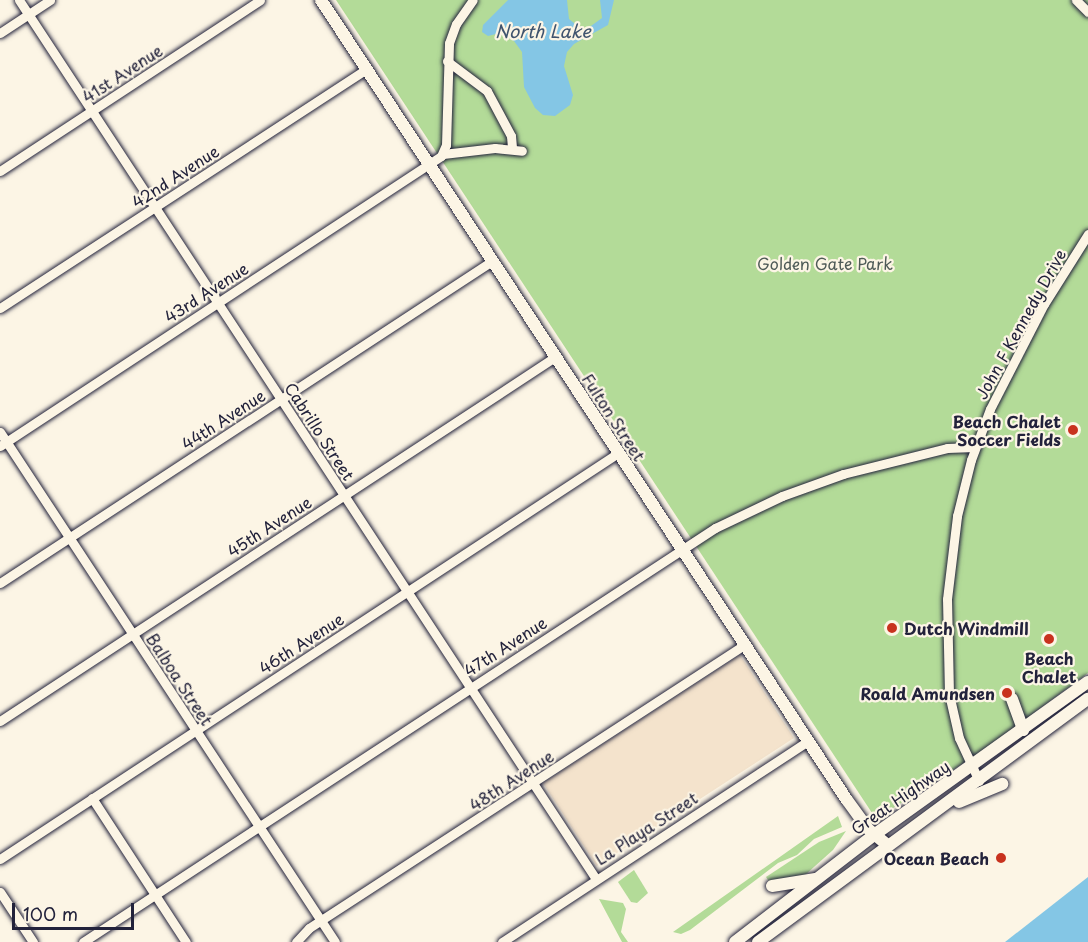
<!DOCTYPE html>
<style>
body{margin:0}
#map{position:relative;width:1088px;height:942px;overflow:hidden;background:#fcf5e5;font-family:"Playpen Sans",sans-serif}
div>[style]{position:absolute}
[style*='--x']{left:calc(var(--x)*1px);top:calc(var(--y)*1px);width:calc(var(--w)*1px);rotate:calc(var(--a)*1deg)}
.built>*{inset:0;background:#f4e3cc;transform-origin:0 0}
.green>*{inset:0;background:#b3db98}
.water>*{inset:0;background:#84c6e5}
.roads{filter:drop-shadow(0 0 2px #22223b) drop-shadow(0 0 2px #22223b)}
.minor>*{height:9px;margin:-4.5px;padding:0 4.5px;transform-origin:4.5px;border-radius:4.5px;background:#fcf5e5}
.major>*{height:12px;margin:-6px;padding:0 6px;transform-origin:6px;border-radius:6px;background:#fcf5e5}
.dots>*{width:16px;height:16px;translate:-50% -50%;box-sizing:border-box;border:3px solid #fcf5e5;border-radius:50%}
span{translate:-50% -50%;white-space:nowrap;text-align:center;line-height:1.15;-webkit-text-stroke:4.5px #fcf5e5;paint-order:stroke}
.street-label{font-size:16px;color:#22223b}
.park-label{font-size:16px;color:#4e5a57}
.poi-label{font-size:16px;color:#22223b;font-weight:700}
.right{translate:-100% -50%;text-align:right}
.left{translate:0 -50%;text-align:left}
.water-label{font-size:18px;color:#3f536e;font-style:italic}
.scale{position:absolute;left:12px;top:903px;width:122px;height:27px;box-sizing:border-box;border:3px solid #22223b;border-top:0;padding-left:8px;font-size:18px;line-height:21px;white-space:nowrap;color:#22223b;-webkit-text-stroke:4px #fcf5e5;paint-order:stroke}
</style>
<div id="map">
<div class="built">
<div style="left:740px;top:655px;width:99px;height:235px;rotate:57deg"></div>
</div>
<div class="green">
<div style="clip-path:polygon(336px 0,1088px 0,1088px 673px,984px 750px,876px 819px)"></div>
<div style="clip-path:polygon(838px 816px,842px 827px,814px 839px,797px 855px,778px 863px,690px 930px,681px 934px,673px 932px)"></div>
<div style="clip-path:polygon(846px 831px,833px 850px,805px 875px,770px 883px,766px 877px,819px 842px)"></div>
<div style="clip-path:polygon(634px 870px,648px 893px,637px 903px,631px 902px,618px 882px)"></div>
<div style="clip-path:polygon(599px 899px,623px 903px,626px 909px,621px 932px,628px 942px,622px 942px)"></div>
</div>
<div class="water">
<div style="clip-path:polygon(508px 0,567px 0,569px 19px,584px 31px,602px 18px,600px 0,614px 0,608px 25px,574px 44px,567px 52px,564px 66px,573px 95px,570px 105px,555px 116px,543px 115px,535px 108px,524px 87px,522px 52px,514px 41px,500px 33px,488px 36px,482px 32px,483px 25px)"></div>
<div style="clip-path:polygon(1088px 877px,1088px 942px,1005px 942px)"></div>
</div>
<div class="roads">
<div class="minor">
<div style="--x:19;--y:0;--w:1051;--a:56.72"></div>
<div style="--x:1076;--y:0;--w:17;--a:45"></div>
<div style="--x:0;--y:33;--w:60;--a:-33.4"></div>
<div style="--x:447;--y:61;--w:50;--a:36.9"></div>
<div style="--x:487;--y:91;--w:51;--a:61.9"></div>
<div style="--x:511;--y:136;--w:12;--a:85"></div>
<div style="--x:443;--y:154;--w:52;--a:-6.6"></div>
<div style="--x:495;--y:148;--w:27;--a:6"></div>
<div style="--x:0;--y:171;--w:311;--a:-33.3"></div>
<div style="--x:0;--y:308;--w:437;--a:-33.1"></div>
<div style="--x:0;--y:432;--w:610;--a:56.7"></div>
<div style="--x:0;--y:446;--w:528;--a:-33.33"></div>
<div style="--x:441;--y:156;--w:12;--a:-66"></div>
<div style="--x:446;--y:145;--w:102;--a:-88.3"></div>
<div style="--x:449;--y:43;--w:20;--a:-70"></div>
<div style="--x:456;--y:24;--w:29;--a:-55"></div>
<div style="--x:0;--y:583;--w:588;--a:-33.2"></div>
<div style="--x:0;--y:721;--w:664;--a:-33.26"></div>
<div style="--x:979;--y:781;--w:47;--a:-114.9"></div>
<div style="--x:959;--y:738;--w:45;--a:-102.8"></div>
<div style="--x:949;--y:694;--w:95;--a:-91.2"></div>
<div style="--x:947;--y:599;--w:84;--a:-83.1"></div>
<div style="--x:957;--y:516;--w:58;--a:-76"></div>
<div style="--x:971;--y:460;--w:54;--a:-69.6"></div>
<div style="--x:990;--y:409;--w:118;--a:-62.8"></div>
<div style="--x:1044;--y:304;--w:83;--a:-57.8"></div>
<div style="--x:92;--y:798;--w:172;--a:56.9"></div>
<div style="--x:0;--y:859;--w:739;--a:-33.3"></div>
<div style="--x:0;--y:892;--w:60;--a:56.6"></div>
<div style="--x:83;--y:942;--w:756;--a:-33.23"></div>
<div style="--x:715;--y:528;--w:74;--a:-25.5"></div>
<div style="--x:782;--y:496;--w:65;--a:-19.8"></div>
<div style="--x:843;--y:474;--w:107;--a:-14"></div>
<div style="--x:947;--y:448;--w:28;--a:-2"></div>
<div style="--x:296;--y:942;--w:19;--a:-47"></div>
<div style="--x:309;--y:928;--w:519;--a:-33.05"></div>
<div style="--x:502;--y:942;--w:366;--a:-33.3"></div>
</div>
<div class="major">
<div style="--x:321;--y:0;--w:957;--a:56.68"></div>
<div style="--x:847;--y:800;--w:34;--a:54"></div>
<div style="--x:867;--y:828;--w:26;--a:40"></div>
<div style="--x:1012;--y:699;--w:33;--a:70"></div>
<div style="--x:959;--y:802;--w:47;--a:-22.7"></div>
<div style="--x:772;--y:886;--w:44;--a:-9.2"></div>
<div style="--x:735;--y:942;--w:175;--a:-37.6"></div>
<div style="--x:874;--y:835;--w:263;--a:-35.6"></div>
<div style="--x:758;--y:942;--w:410;--a:-36.4"></div>
</div>
</div>
<div class="dots">
<div style="left:1073px;top:430px;background:#c8321e"></div>
<div style="left:892px;top:628px;background:#c8321e"></div>
<div style="left:1049px;top:639px;background:#c8321e"></div>
<div style="left:1007px;top:693px;background:#c8321e"></div>
<div style="left:1001px;top:858px;background:#c8321e"></div>
</div>
<div class="street-label">
<span style="left:122px;top:73px;rotate:-33deg">41st Avenue</span>
<span style="left:175px;top:176px;rotate:-33deg">42nd Avenue</span>
<span style="left:206px;top:292px;rotate:-33deg">43rd Avenue</span>
<span style="left:1020px;top:324px;rotate:-61deg">John F Kennedy Drive</span>
<span style="left:614px;top:417px;rotate:57deg">Fulton Street</span>
<span style="left:223px;top:419px;rotate:-33deg">44th Avenue</span>
<span style="left:320px;top:431px;rotate:57deg">Cabrillo Street</span>
<span style="left:269px;top:526px;rotate:-33deg">45th Avenue</span>
<span style="left:301px;top:643px;rotate:-33deg">46th Avenue</span>
<span style="left:505px;top:646px;rotate:-33deg">47th Avenue</span>
<span style="left:180px;top:679px;rotate:57deg">Balboa Street</span>
<span style="left:511px;top:780px;rotate:-33deg">48th Avenue</span>
<span style="left:900px;top:797px;rotate:-35deg">Great Highway</span>
<span style="left:646px;top:828px;rotate:-33deg">La Playa Street</span>
</div>
<div class="park-label">
<span style="left:825px;top:263px">Golden Gate Park</span>
</div>
<div class="poi-label">
<span class="right" style="left:1061px;top:430px">Beach Chalet<br>Soccer Fields</span>
<span class="left" style="left:904px;top:628px">Dutch Windmill</span>
<span style="left:1049px;top:667px">Beach<br>Chalet</span>
<span class="right" style="left:995px;top:693px">Roald Amundsen</span>
<span class="right" style="left:989px;top:858px">Ocean Beach</span>
</div>
<div class="water-label">
<span style="left:543px;top:31px">North Lake</span>
</div>
<div class="scale">100 m</div>
</div>
